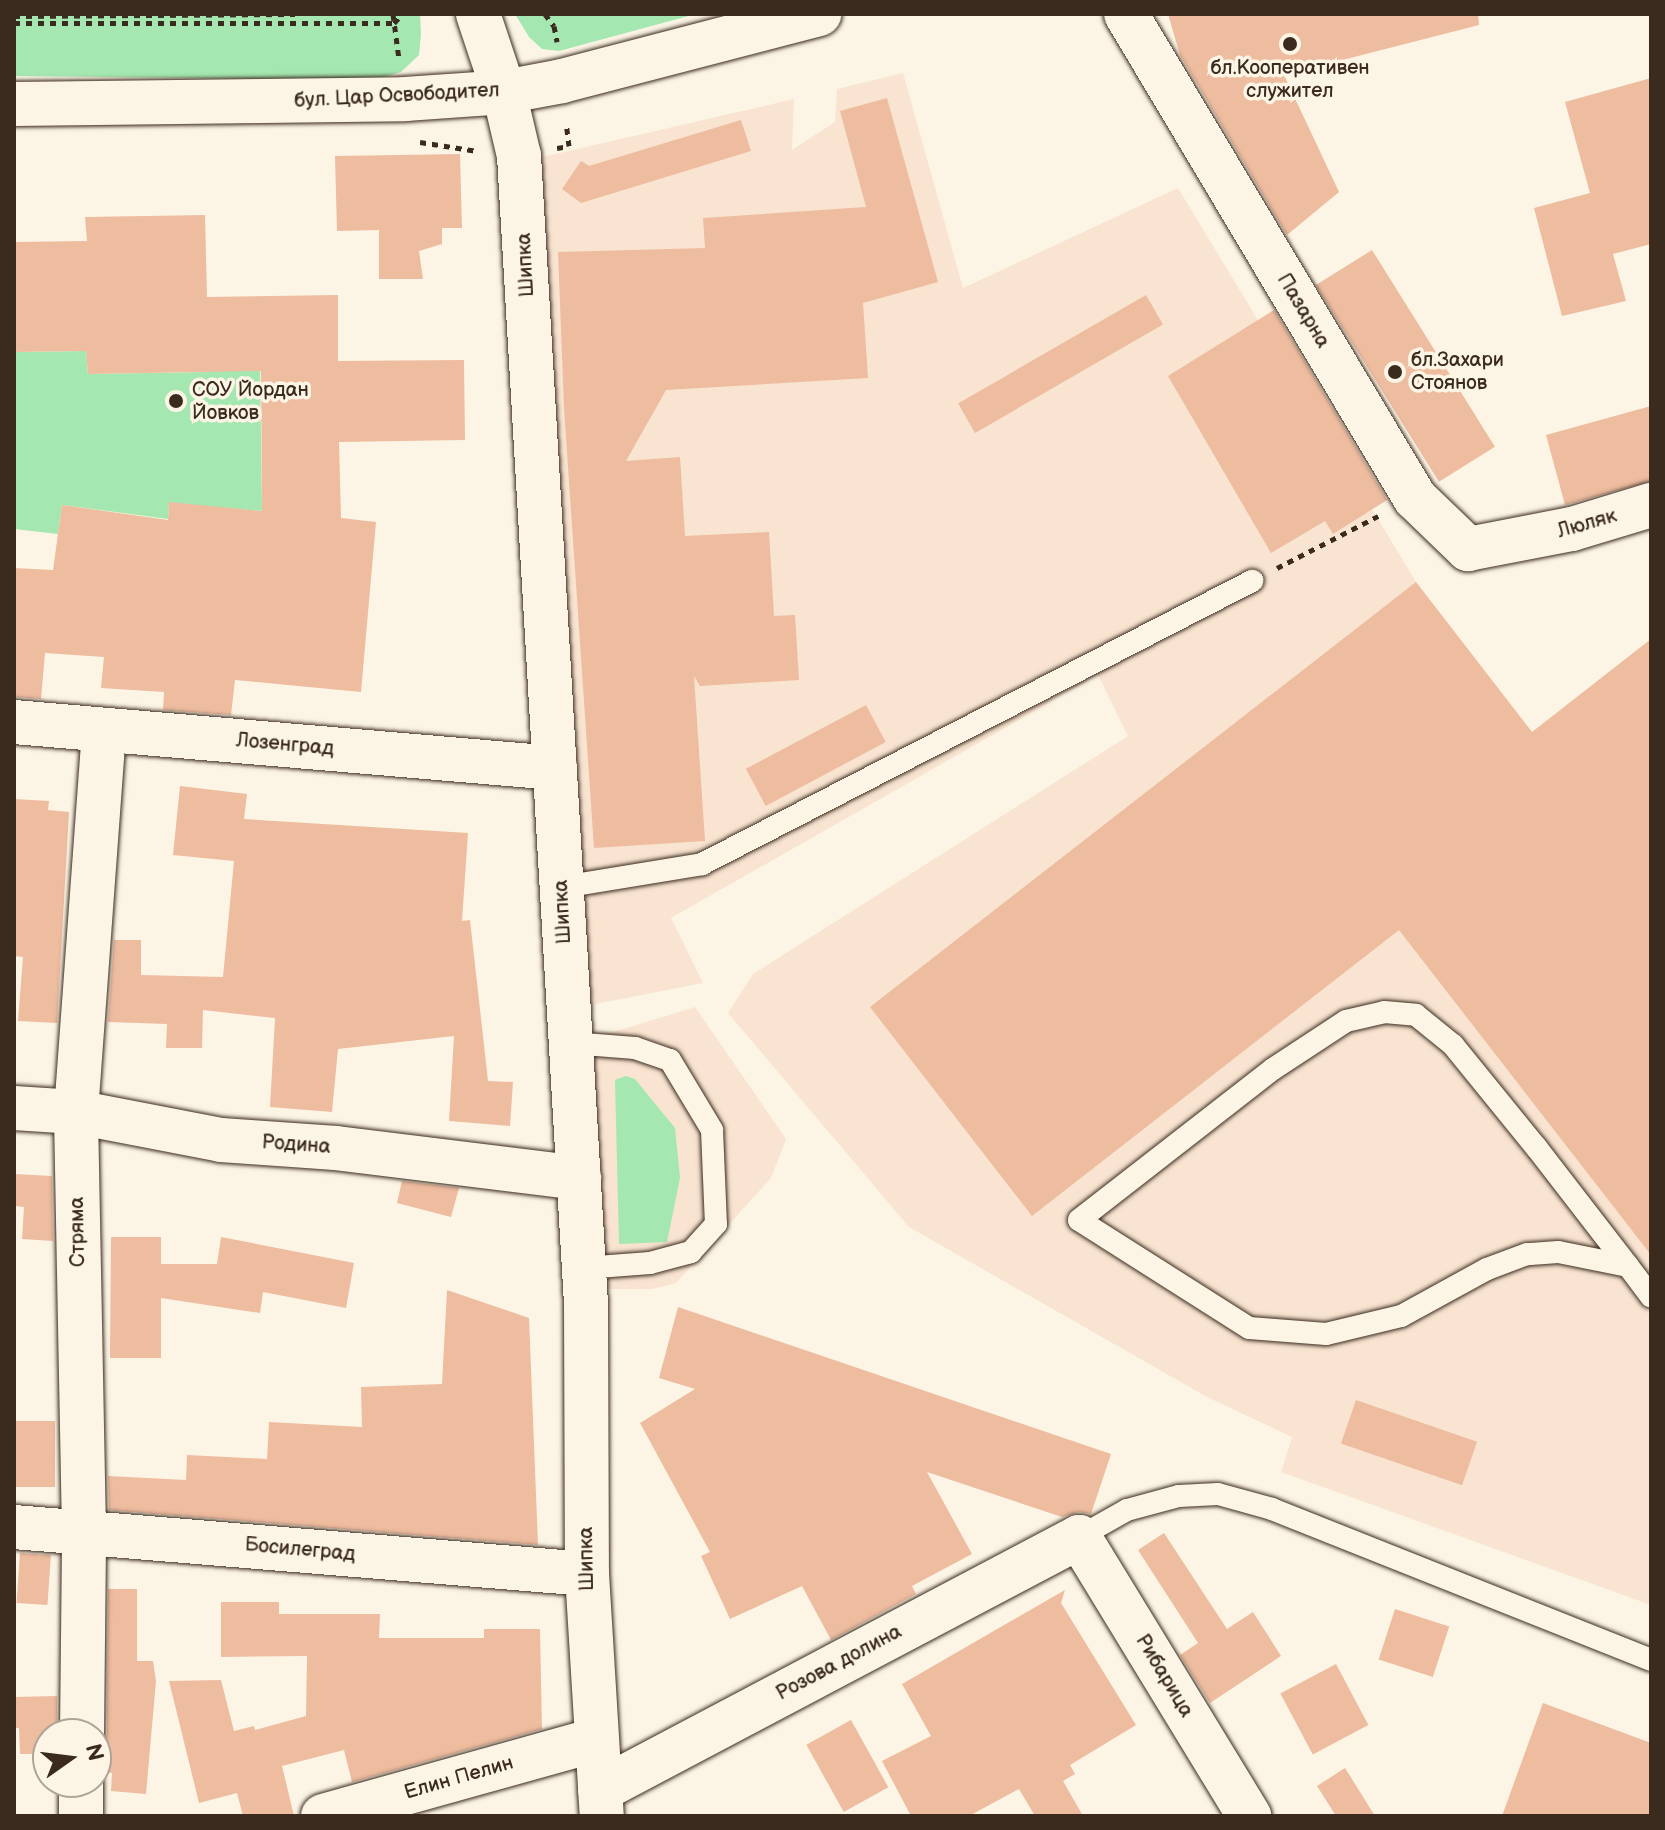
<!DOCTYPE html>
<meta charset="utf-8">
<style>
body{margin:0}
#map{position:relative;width:1665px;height:1830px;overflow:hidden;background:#fcf5e5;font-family:"Balsamiq Sans",sans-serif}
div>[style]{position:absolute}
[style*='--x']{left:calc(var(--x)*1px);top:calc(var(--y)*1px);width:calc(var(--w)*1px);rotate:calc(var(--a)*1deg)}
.built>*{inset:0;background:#f8e4d0}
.green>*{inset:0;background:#a5e7b1}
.building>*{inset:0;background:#eebc9f;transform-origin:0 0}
.path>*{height:5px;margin-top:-2.5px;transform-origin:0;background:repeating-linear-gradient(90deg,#3b2a1e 0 6px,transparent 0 12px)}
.roads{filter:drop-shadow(0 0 2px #3b2a1e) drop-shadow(0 0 2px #3b2a1e)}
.service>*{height:22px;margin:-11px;padding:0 11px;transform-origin:11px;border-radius:11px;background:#fcf5e5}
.minor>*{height:44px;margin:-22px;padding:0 22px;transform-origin:22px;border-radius:22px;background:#fcf5e5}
.secondary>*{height:44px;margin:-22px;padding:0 22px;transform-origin:22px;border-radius:22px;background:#fcf5e5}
.primary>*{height:44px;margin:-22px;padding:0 22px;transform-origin:22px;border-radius:22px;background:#fcf5e5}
.dots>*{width:22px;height:22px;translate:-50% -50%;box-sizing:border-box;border:4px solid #fcf5e5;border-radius:50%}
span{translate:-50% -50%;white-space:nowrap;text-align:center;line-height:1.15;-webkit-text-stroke:7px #fcf5e5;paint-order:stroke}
.poi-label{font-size:20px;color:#3b2a1e}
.left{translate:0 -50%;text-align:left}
.street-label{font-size:20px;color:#3b2a1e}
.frame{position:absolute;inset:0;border:16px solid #3b2a1e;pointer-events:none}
.north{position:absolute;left:32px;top:1718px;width:80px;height:80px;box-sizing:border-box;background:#fcf5e5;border:2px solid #afa495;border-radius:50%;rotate:76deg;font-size:22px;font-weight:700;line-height:32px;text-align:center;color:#3b2a1e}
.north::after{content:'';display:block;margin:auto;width:28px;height:36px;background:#3b2a1e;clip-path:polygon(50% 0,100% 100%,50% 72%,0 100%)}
</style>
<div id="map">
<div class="built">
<div style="clip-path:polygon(903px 73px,963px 288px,1178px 188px,1416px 582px,1624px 851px,1651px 830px,1651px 1605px,1281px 1472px,1292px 1437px,1207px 1397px,909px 1227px,728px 1013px,753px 974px,1128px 736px,1098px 675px,671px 918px,703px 983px,575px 1008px,525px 161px,794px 99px,792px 150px,835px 122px,837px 89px)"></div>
<div style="clip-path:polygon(695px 1007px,786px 1139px,771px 1178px,676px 1283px,652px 1289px,593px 1289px,578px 1034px,610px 1033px)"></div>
</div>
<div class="green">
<div style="clip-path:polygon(14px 14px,420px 14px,421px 34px,419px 55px,401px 72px,374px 80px,14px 76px)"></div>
<div style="clip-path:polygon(515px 14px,696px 14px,559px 51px,542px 49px,529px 37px)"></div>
<div style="clip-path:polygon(86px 351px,88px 374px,208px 372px,260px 360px,262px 511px,169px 503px,168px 519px,62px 505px,58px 534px,14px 529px,14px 352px)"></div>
<div style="clip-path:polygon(626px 1076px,635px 1079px,675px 1128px,680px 1178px,667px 1242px,619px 1244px,615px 1080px)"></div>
</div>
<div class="building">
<div style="clip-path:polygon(1168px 14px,1478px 14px,1479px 25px,1284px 75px,1339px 192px,1287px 235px,1180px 55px)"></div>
<div style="clip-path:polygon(1651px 78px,1651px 244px,1613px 254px,1626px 301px,1562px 316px,1534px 208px,1590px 193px,1565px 102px)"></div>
<div style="clip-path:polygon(887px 98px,938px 282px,863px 303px,868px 378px,666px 390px,626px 461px,680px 457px,685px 536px,769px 532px,774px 616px,795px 615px,799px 680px,700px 686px,694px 676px,705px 841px,594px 848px,564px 408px,558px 252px,705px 248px,703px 218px,866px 207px,840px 111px)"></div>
<div style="clip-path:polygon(741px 120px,751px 151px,581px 203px,562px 189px,581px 161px,589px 166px)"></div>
<div style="clip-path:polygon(460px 154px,462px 228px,442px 228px,442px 244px,419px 251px,423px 279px,379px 279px,379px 230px,337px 231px,335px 156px)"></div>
<div style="clip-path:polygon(205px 215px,207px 297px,338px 295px,338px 361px,464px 360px,465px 440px,339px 442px,341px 518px,376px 522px,361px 692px,235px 680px,231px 715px,163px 710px,164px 692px,101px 688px,104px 657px,45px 653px,41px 699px,14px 697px,14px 568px,53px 570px,62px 505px,168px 520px,169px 502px,262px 511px,261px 371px,88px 374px,86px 351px,14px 352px,14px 242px,87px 241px,85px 217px)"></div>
<div style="left:1372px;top:250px;width:232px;height:66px;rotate:58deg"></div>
<div style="left:1146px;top:295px;width:34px;height:217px;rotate:60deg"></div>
<div style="clip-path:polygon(1274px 310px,1387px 500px,1333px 534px,1325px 521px,1271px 553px,1168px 376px)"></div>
<div style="clip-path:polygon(1651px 406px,1651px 481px,1565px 505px,1546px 435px)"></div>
<div style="clip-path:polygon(1416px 582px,1532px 732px,1651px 639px,1651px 1255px,1399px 930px,1032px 1216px,870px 1007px)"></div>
<div style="left:866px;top:705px;width:42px;height:136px;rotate:62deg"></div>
<div style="clip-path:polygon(180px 786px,247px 794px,244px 819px,468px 833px,462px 921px,470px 920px,488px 1081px,513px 1082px,510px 1126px,449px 1121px,454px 1036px,338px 1049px,332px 1112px,270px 1107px,275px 1018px,203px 1010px,202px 1048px,166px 1048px,167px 1024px,108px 1022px,114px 940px,141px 940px,141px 975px,223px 977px,234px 861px,173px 855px)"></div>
<div style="clip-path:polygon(14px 799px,49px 801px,48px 810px,69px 812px,57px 1023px,18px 1021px,23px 957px,14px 956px)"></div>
<div style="clip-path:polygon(14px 1174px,52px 1176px,53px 1241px,22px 1239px,24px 1207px,14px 1206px)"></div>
<div style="clip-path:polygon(402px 1181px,459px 1188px,451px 1217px,397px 1203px)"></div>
<div style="clip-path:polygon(111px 1237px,161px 1237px,161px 1264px,217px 1264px,221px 1237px,354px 1263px,346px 1308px,263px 1292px,260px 1313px,161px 1298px,161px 1358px,110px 1358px)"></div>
<div style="clip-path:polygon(447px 1290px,529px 1318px,538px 1545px,109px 1510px,108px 1476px,186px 1480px,187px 1455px,267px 1459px,269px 1422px,362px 1427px,361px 1387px,442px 1384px)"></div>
<div style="clip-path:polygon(678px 1307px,1111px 1454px,1091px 1514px,1079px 1512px,1062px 1517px,927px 1472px,972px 1554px,912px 1586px,916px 1594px,831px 1640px,802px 1586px,730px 1619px,701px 1556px,710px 1552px,640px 1423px,695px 1389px,659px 1378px)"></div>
<div style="left:1356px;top:1400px;width:128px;height:46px;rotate:19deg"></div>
<div style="left:14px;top:1421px;width:41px;height:66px"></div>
<div style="clip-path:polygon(1164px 1533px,1227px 1629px,1253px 1612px,1281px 1656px,1210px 1703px,1180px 1655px,1198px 1643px,1138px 1550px)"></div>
<div style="left:20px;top:1553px;width:31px;height:50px;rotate:4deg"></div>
<div style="clip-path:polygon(108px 1589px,137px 1589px,137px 1661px,153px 1661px,156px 1681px,146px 1794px,111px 1791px,112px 1773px,104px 1772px,96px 1763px,96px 1754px,104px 1746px,107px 1734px)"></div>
<div style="clip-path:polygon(1065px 1590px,1061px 1603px,1136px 1725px,1070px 1765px,1075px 1774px,1063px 1781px,1083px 1816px,1035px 1816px,1019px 1789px,969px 1816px,911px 1816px,882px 1761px,931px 1736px,902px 1684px)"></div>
<div style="clip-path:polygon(221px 1602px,279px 1602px,279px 1614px,380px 1614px,379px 1638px,484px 1638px,484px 1629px,540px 1629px,542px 1729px,352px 1782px,344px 1750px,282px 1766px,294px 1816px,243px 1816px,237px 1793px,199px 1803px,169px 1681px,221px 1680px,234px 1731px,254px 1726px,255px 1730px,306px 1716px,307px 1656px,221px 1657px)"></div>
<div style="left:1395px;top:1609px;width:57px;height:53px;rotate:18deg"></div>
<div style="left:1336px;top:1664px;width:69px;height:63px;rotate:62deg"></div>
<div style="clip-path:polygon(57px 1696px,57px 1734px,48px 1734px,48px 1754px,20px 1754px,19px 1728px,14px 1728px,14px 1697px)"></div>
<div style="clip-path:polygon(1543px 1703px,1651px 1743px,1651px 1816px,1502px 1816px)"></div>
<div style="left:851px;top:1720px;width:77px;height:51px;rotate:61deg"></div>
<div style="clip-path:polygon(1345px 1768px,1375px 1816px,1336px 1816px,1317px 1786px)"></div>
</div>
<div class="path">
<div style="--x:393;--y:14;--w:45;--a:82.4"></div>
<div style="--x:545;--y:14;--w:15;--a:53"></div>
<div style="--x:554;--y:26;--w:16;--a:79"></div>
<div style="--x:14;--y:16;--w:281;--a:-0.4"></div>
<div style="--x:14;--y:23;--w:380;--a:0"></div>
<div style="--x:394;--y:23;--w:12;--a:-48"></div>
<div style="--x:420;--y:142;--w:58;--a:9"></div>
<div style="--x:557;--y:148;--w:12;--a:-9"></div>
<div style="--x:569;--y:146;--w:23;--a:-97"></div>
<div style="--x:1277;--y:568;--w:114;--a:-27.2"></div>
</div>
<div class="roads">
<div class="service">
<div style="--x:562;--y:887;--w:142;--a:-9.3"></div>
<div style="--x:702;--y:864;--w:619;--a:-27.23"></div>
<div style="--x:571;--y:1043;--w:64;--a:4.5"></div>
<div style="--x:635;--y:1048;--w:37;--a:19"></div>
<div style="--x:670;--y:1060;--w:82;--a:59"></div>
<div style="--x:712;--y:1130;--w:94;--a:87.6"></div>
<div style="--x:716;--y:1224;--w:38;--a:132"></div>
<div style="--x:691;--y:1252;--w:42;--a:165"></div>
<div style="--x:650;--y:1263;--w:66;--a:175.7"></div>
<div style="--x:1628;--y:1266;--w:71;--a:-168.7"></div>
<div style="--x:1558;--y:1252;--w:31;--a:176"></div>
<div style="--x:1527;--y:1254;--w:43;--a:159.4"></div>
<div style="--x:1487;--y:1269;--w:98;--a:151.3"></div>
<div style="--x:1401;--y:1316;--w:77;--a:166.5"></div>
<div style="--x:1326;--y:1334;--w:77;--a:-175.5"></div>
<div style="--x:1249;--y:1328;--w:201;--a:-147.6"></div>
<div style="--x:1079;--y:1220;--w:246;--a:-37.9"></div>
<div style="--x:1273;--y:1069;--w:87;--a:-33.3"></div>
<div style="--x:1346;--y:1021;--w:39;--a:-13"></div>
<div style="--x:1384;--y:1012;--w:32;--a:5"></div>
<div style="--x:1416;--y:1015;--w:48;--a:39"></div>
<div style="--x:1453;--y:1045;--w:132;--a:50.9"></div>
<div style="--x:1536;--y:1147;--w:150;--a:52.3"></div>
<div style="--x:1628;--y:1266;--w:38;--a:53"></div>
<div style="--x:1079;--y:1537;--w:55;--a:-29.4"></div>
<div style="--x:1127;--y:1510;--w:54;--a:-15.1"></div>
<div style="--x:1179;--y:1496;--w:39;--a:-3"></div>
<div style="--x:1218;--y:1494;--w:56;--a:15.5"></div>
<div style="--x:1272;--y:1509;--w:408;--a:21.7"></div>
</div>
<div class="minor">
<div style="--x:1126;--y:14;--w:564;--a:59.16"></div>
<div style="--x:1415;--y:498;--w:74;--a:43.9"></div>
<div style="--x:1468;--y:549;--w:106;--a:-10.9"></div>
<div style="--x:1572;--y:529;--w:83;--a:-16.9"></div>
<div style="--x:14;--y:722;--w:543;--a:4.86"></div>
<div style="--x:14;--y:1108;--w:62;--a:3.7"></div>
<div style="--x:76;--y:1112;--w:148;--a:10.9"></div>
<div style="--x:221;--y:1140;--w:115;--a:4"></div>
<div style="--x:336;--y:1148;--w:245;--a:7"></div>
<div style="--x:14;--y:1527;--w:575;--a:4.69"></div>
<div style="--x:82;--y:1734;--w:202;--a:-89.4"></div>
<div style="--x:84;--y:1532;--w:420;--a:-91.1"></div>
<div style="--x:76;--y:1112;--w:383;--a:-85.8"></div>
<div style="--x:600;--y:1790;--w:542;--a:-27.84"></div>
<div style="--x:1079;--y:1537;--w:327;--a:58.6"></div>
<div style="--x:81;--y:1816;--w:34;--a:-90"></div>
<div style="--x:323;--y:1816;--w:282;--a:-15.6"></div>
</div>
<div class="secondary">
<div style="--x:478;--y:14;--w:82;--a:71.6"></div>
<div style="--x:504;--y:92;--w:66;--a:76.8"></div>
<div style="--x:519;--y:156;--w:1149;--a:86.66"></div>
<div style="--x:586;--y:1303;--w:271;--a:89.8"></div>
<div style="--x:587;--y:1574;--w:242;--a:86.5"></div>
</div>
<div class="primary">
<div style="--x:14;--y:104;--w:391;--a:-0.7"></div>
<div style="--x:405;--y:99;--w:99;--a:-4"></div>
<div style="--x:504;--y:92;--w:59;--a:-10.7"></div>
<div style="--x:562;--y:81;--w:266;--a:-14.6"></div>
</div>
</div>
<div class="dots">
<div style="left:1290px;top:44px;background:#3b2a1e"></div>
<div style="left:1395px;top:372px;background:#3b2a1e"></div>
<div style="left:176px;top:401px;background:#3b2a1e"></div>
</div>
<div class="poi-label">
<span style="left:1290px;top:80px">бл.Кооперативен<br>служител</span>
<span class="left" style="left:1411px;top:372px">бл.Захари<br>Стоянов</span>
<span class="left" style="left:192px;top:402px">СОУ Йордан<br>Йовков</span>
</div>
<div class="street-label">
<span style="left:397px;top:96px;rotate:-3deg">бул. Цар Освободител</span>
<span style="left:526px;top:265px;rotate:-93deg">Шипка</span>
<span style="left:1303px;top:311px;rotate:59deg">Пазарна</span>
<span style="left:1587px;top:524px;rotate:-16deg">Люляк</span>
<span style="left:285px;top:745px;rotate:5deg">Лозенград</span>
<span style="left:563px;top:912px;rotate:-93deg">Шипка</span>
<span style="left:296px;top:1145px;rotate:4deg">Родина</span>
<span style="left:78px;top:1232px;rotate:-91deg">Стряма</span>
<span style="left:300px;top:1550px;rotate:5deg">Босилеград</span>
<span style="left:587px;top:1559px;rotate:-91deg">Шипка</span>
<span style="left:839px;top:1663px;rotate:-28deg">Розова долина</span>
<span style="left:1164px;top:1676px;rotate:59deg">Рибарица</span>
<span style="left:459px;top:1778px;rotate:-16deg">Елин Пелин</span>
</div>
<div class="frame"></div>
<div class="north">N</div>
</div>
